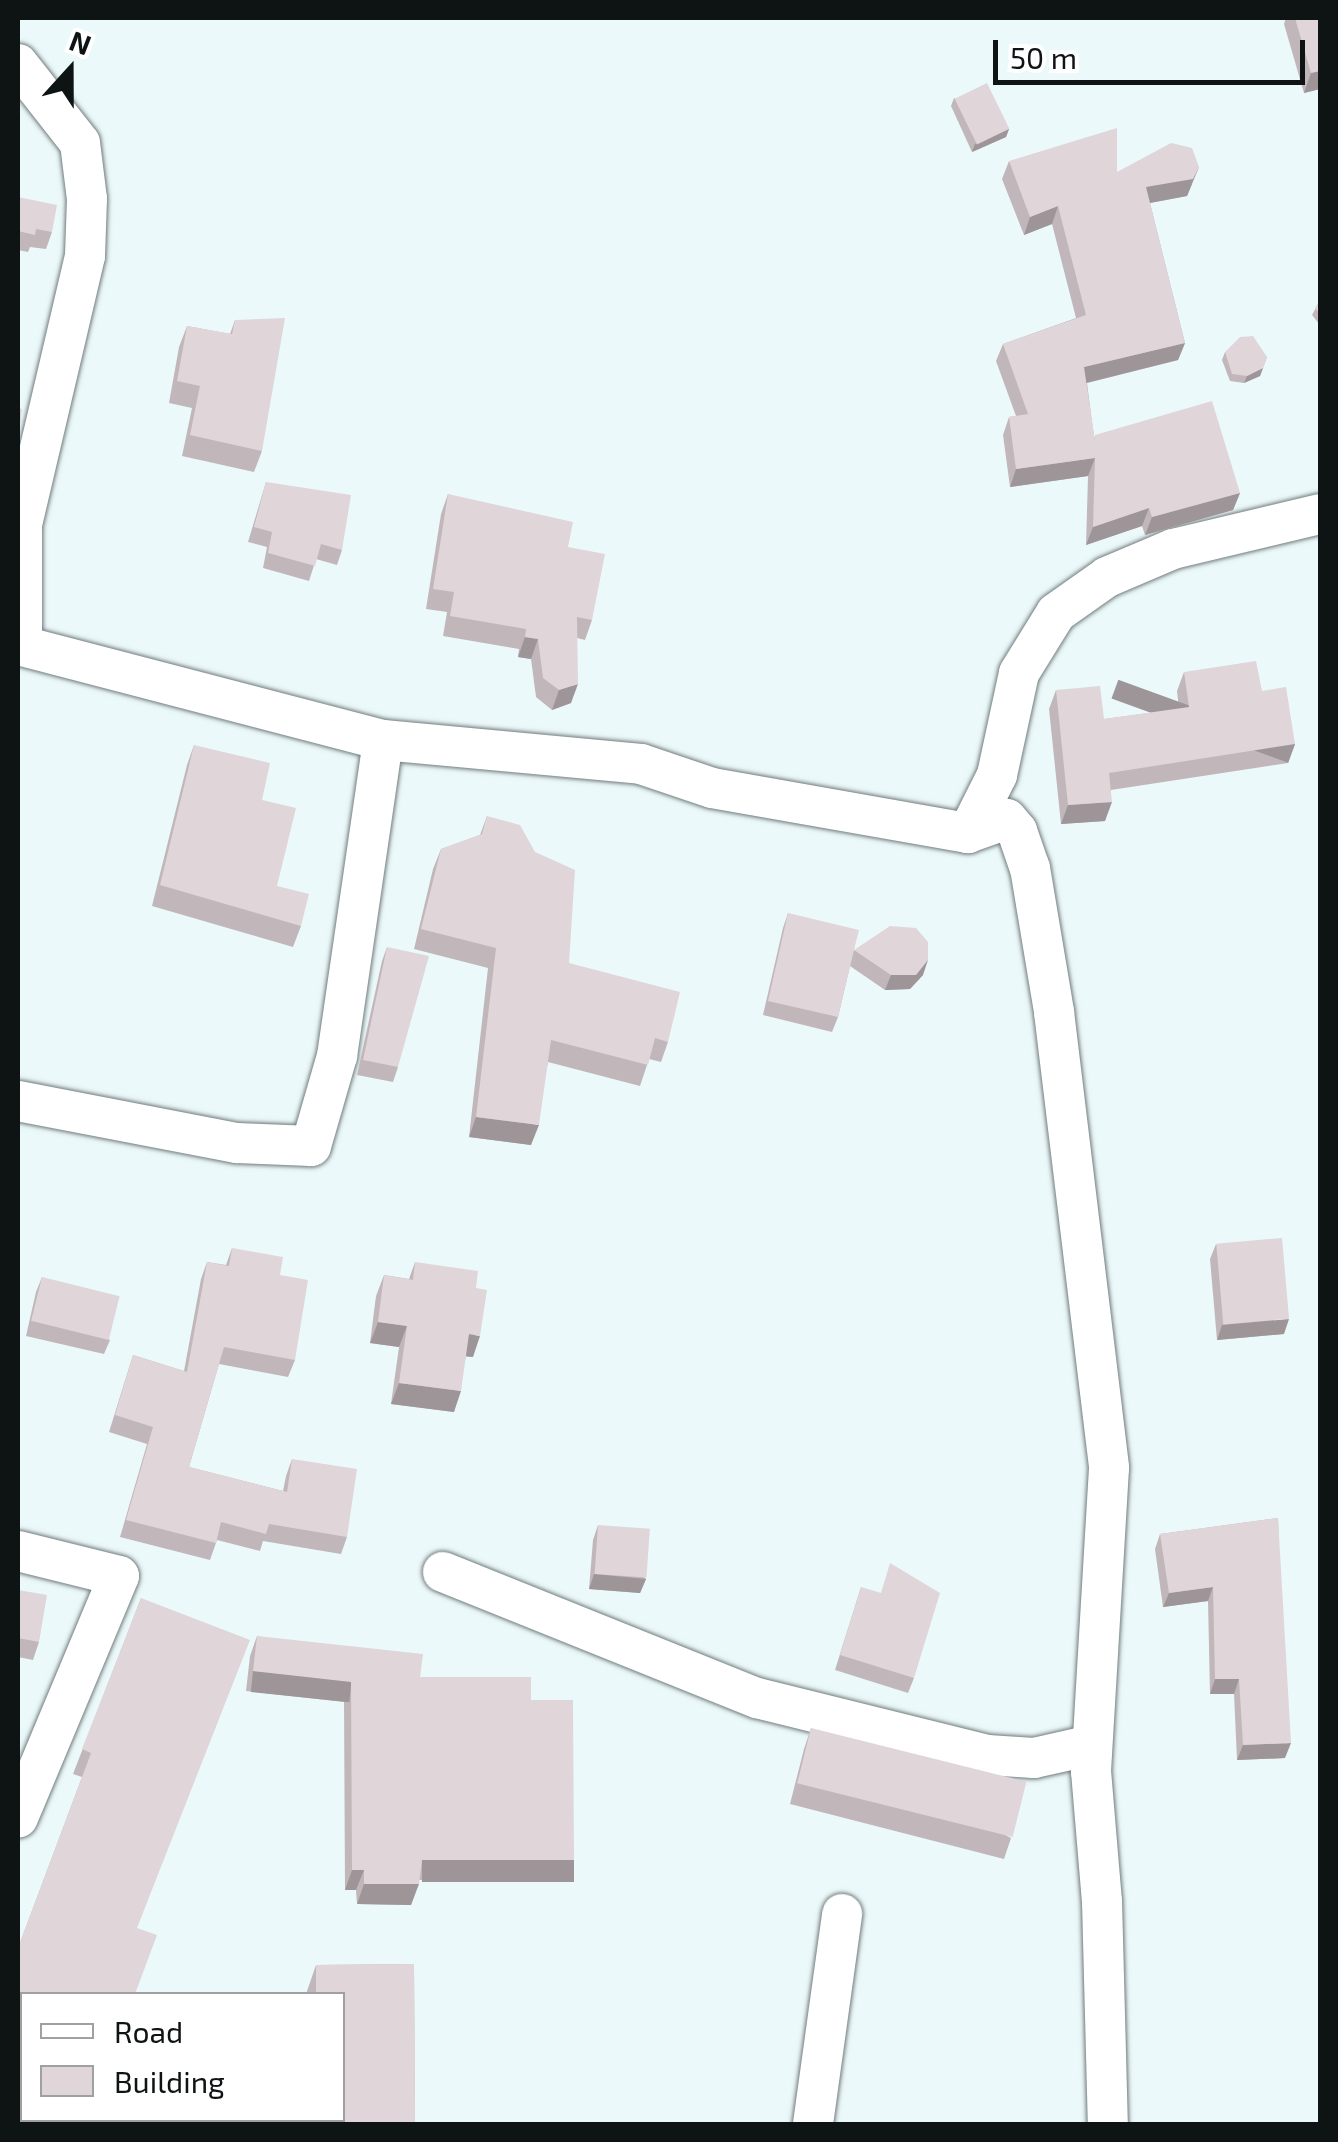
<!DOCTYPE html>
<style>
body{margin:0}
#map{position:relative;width:1338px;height:2142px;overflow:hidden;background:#ecf9fa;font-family:"Exo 2",sans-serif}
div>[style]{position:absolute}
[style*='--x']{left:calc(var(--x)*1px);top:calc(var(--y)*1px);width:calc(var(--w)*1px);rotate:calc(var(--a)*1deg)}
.roads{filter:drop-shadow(0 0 2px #717c7d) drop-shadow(0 0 2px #717c7d)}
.minor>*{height:40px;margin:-20px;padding:0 20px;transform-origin:20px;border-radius:20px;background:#fff}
.wall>*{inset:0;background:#c1b7bb}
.shaded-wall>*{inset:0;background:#9d9598;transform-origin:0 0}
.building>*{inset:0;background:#e0d5d9;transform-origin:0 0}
span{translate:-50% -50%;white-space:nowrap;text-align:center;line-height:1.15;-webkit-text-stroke:8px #fff;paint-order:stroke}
.frame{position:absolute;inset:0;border:20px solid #0e1313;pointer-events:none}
.legend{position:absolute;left:20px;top:1992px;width:325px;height:130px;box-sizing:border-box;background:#fff;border:2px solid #9fa1a1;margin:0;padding:12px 18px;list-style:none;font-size:30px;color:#0e1313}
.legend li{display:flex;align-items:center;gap:20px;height:50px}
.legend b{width:50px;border:2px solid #9fa1a1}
.north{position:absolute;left:20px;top:20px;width:100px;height:100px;-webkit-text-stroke:8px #fff;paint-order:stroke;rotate:21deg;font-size:28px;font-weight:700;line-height:40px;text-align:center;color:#0e1313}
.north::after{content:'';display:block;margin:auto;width:35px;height:45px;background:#0e1313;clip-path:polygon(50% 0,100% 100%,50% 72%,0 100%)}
.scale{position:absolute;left:993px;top:40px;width:312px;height:45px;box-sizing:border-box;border:5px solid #0e1313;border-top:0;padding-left:12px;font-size:30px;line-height:35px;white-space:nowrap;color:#0e1313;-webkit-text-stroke:8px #fff;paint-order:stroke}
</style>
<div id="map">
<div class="roads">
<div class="minor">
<div style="--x:18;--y:64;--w:100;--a:51.9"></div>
<div style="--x:80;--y:143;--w:56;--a:82.9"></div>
<div style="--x:87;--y:199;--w:57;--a:92"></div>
<div style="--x:85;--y:256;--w:275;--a:103.2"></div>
<div style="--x:22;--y:524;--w:121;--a:90"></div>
<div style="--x:18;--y:645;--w:377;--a:14.6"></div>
<div style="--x:383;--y:740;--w:259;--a:5.3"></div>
<div style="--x:641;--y:764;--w:75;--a:18.7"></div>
<div style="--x:712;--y:788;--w:260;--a:10"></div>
<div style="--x:968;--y:833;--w:41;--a:-19.7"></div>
<div style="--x:1007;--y:819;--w:16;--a:50"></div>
<div style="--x:1017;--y:831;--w:39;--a:71"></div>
<div style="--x:1030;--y:868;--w:146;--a:80.5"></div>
<div style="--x:1054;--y:1012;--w:459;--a:83.1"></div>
<div style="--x:1109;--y:1468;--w:304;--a:93.4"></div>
<div style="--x:1091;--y:1771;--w:130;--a:85.2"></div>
<div style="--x:1102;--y:1901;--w:223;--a:88.5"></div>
<div style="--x:968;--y:833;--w:65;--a:-63.4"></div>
<div style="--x:997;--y:775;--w:104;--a:-77.8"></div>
<div style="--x:1019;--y:673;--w:70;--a:-58.3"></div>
<div style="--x:1056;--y:613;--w:62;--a:-35.2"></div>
<div style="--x:1107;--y:577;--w:72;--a:-23"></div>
<div style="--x:1173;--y:549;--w:151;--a:-13.4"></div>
<div style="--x:18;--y:1101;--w:223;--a:10.9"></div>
<div style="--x:237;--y:1143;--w:74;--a:2.3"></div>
<div style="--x:311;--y:1146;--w:94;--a:-73.9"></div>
<div style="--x:337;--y:1056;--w:319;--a:-81.7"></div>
<div style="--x:18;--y:1551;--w:104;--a:13.9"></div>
<div style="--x:119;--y:1576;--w:262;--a:112.7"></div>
<div style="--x:443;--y:1572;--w:338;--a:21.9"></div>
<div style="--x:757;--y:1698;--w:237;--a:13.9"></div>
<div style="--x:987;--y:1755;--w:47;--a:3.7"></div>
<div style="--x:1034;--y:1758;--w:59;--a:-12.6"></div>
<div style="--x:813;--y:2124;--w:212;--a:-82.1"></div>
</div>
</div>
<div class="wall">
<div style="clip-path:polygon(1286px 18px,1320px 18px,1320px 89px,1304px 93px,1284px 24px)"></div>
<div style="clip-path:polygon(954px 98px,1009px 129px,1006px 137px,972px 152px,951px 106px)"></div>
<div style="clip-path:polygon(1009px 161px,1117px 172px,1192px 184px,1187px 196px,1150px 203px,1185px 343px,1178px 360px,1087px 383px,1094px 437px,1240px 493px,1233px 510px,1145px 535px,1142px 526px,1086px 545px,1088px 476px,1010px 487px,1003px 435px,1009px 417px,1016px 416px,996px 361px,1003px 344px,1076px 318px,1052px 224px,1024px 235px,1002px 179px)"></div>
<div style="clip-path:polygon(18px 197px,52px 232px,46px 249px,30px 247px,28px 252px,18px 250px)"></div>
<div style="clip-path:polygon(1320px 300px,1320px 325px,1312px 315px)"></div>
<div style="clip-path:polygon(235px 320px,262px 451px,254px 472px,182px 456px,192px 408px,169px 403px,179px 347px,187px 326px,230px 334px)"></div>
<div style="clip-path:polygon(1225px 352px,1267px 357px,1260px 376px,1244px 383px,1230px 381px,1222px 360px)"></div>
<div style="clip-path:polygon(266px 482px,342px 550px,337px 565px,316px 559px,309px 581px,263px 568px,267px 547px,248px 542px)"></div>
<div style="clip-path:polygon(448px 494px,568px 547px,592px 620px,585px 640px,577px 638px,571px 703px,552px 710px,536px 697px,531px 659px,518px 657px,519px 649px,443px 636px,447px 612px,426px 609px,441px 514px)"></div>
<div style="clip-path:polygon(1184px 672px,1262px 691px,1295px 744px,1288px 763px,1111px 790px,1105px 821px,1061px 824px,1049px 709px,1056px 690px,1104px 719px,1179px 709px,1177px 691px)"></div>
<div style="clip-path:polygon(194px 745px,262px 800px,277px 886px,301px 926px,293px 947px,152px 906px,187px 765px)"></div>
<div style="clip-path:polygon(487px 816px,569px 963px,668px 1042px,661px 1062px,649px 1059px,640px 1086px,548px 1062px,531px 1145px,469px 1137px,488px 968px,414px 949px,433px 869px,441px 849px,480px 835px)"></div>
<div style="clip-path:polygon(788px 913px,854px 950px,923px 975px,910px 989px,885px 990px,850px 966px,838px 1017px,832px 1032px,763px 1015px,783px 928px)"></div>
<div style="clip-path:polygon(387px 947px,398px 1067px,393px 1082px,357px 1075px,382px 961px)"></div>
<div style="clip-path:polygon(1216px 1244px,1284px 1334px,1217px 1340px,1210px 1259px)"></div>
<div style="clip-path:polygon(232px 1248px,280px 1275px,295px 1360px,288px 1377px,219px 1364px,189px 1467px,283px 1491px,286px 1476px,292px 1459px,347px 1537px,341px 1554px,263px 1541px,260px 1551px,217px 1540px,210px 1560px,120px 1537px,147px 1444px,109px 1432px,133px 1355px,184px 1371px,201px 1279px,207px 1262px,226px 1265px)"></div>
<div style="clip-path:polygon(415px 1262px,476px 1288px,473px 1357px,466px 1356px,454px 1412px,391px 1404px,399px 1347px,370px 1343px,376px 1296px,384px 1275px,409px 1279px)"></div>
<div style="clip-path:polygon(42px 1277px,110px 1340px,104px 1354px,26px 1336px,36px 1292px)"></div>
<div style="clip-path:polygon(1278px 1518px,1285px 1758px,1237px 1760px,1234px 1694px,1210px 1694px,1208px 1601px,1163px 1607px,1155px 1549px,1160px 1534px)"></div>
<div style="clip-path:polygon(598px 1525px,646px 1579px,640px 1593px,589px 1589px,593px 1540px)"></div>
<div style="clip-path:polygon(861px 1587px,914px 1678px,908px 1693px,835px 1670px)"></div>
<div style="clip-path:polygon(18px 1590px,39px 1642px,33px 1660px,18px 1657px)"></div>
<div style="clip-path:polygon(141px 1598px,136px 1994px,22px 1994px,22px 2046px,18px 2044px,18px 1948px,82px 1777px,73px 1774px)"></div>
<div style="clip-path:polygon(257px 1636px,420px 1677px,531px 1700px,566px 1880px,419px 1880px,411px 1905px,357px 1904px,356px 1890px,345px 1890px,344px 1702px,246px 1691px,250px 1656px)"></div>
<div style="clip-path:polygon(811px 1728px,1011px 1838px,1004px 1859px,790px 1804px,804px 1749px)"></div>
<div style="clip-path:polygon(414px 1964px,415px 2124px,291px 2124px,291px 2120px,342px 2120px,342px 1994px,306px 1994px,316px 1965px)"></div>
</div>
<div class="shaded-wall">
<div style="clip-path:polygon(1320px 71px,1320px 89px,1304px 93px,1311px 73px)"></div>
<div style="clip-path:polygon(1009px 129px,1006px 137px,972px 152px,975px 144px)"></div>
<div style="clip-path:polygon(1199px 167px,1187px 196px,1139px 205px,1146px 187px)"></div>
<div style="clip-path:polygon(1058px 206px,1052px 224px,1024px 235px,1030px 217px)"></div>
<div style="clip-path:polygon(1185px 343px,1178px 360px,1078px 385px,1084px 367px)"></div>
<div style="clip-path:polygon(1263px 368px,1260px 376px,1244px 383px,1247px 376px)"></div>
<div style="clip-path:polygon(1095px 458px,1088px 476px,1010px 487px,1016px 469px)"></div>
<div style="clip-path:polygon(1240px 493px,1233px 510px,1145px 535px,1152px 517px)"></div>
<div style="clip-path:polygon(1149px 508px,1142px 526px,1086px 545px,1093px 527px)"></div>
<div style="clip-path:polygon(525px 637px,538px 639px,531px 659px,518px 657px)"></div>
<div style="clip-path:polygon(578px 684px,571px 703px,552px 710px,559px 690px)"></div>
<div style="left:1295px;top:744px;width:20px;height:188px;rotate:110deg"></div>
<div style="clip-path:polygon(1112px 802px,1105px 821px,1061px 824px,1068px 805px)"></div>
<div style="clip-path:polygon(928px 960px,923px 975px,910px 989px,885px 990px,891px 975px)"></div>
<div style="clip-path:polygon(476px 1117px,539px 1125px,531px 1145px,469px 1137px)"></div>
<div style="clip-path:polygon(1289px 1319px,1284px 1334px,1217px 1340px,1222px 1325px)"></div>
<div style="clip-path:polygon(378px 1322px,407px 1326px,399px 1347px,370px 1343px)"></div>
<div style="clip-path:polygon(469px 1334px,480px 1336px,473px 1357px,461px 1356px)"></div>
<div style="clip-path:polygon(399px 1383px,461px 1391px,454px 1412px,391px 1404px)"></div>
<div style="clip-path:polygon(594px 1574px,646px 1579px,640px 1593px,589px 1589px)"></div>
<div style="clip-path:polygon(1213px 1587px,1208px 1601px,1163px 1607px,1169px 1593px)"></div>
<div style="left:253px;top:1671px;width:99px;height:21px;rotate:6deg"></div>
<div style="clip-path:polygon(1215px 1679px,1239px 1679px,1234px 1694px,1210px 1694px)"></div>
<div style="clip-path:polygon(1291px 1743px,1285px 1758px,1237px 1760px,1243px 1745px)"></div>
<div style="left:422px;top:1860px;width:152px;height:22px"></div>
<div style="clip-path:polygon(352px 1870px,364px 1870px,356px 1890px,345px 1890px)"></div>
<div style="clip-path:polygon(364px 1884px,419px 1884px,411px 1905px,357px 1904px)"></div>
</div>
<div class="building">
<div style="clip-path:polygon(1295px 18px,1320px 18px,1320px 71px,1311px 73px)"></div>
<div style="left:987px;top:83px;width:51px;height:36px;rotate:64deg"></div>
<div style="clip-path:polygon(1117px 128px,1117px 172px,1171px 143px,1192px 148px,1199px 167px,1193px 179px,1146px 187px,1185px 343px,1084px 367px,1095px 441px,1095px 435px,1212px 401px,1240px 493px,1152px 517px,1149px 508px,1093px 527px,1095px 458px,1016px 469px,1009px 417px,1028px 414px,1003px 344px,1086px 315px,1058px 206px,1030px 217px,1009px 161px)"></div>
<div style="clip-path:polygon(18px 197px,57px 205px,52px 232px,36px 229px,35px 235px,18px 231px)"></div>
<div style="clip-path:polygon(1320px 300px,1320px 314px,1315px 308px)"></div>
<div style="clip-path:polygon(285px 318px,262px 451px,190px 435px,200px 386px,177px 381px,187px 326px,232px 334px,235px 320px)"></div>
<div style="clip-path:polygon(1253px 336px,1267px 357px,1263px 368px,1247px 376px,1232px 374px,1225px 352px,1240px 337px)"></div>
<div style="clip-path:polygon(18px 408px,22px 409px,18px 442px)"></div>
<div style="clip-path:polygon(266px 482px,351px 495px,342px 550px,321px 544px,315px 566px,268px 553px,272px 532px,254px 527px)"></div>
<div style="clip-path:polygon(448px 494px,573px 522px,568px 547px,605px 554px,592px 620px,577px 617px,578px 684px,559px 690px,543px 678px,538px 639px,525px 637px,526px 629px,450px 616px,454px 592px,433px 589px)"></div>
<div style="clip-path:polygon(1256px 661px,1262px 691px,1286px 687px,1295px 744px,1109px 773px,1112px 802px,1068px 805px,1056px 690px,1100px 686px,1104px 719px,1189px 707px,1184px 672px)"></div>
<div style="clip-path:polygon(194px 745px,270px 763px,262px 800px,296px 808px,277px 886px,309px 894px,301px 926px,160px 885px)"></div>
<div style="clip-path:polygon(487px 816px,520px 825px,535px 852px,575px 870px,569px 963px,680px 992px,668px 1042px,655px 1038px,648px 1065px,551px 1040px,539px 1125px,476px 1117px,496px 948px,421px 929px,441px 849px,482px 834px)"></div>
<div style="clip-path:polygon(788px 913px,859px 930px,854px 950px,890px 926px,916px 928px,928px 942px,928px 960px,916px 975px,891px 975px,854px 950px,838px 1017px,768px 1001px)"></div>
<div style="clip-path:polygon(387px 947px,429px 956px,398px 1067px,363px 1060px)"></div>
<div style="left:1282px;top:1238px;width:81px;height:66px;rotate:85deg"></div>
<div style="clip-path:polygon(232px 1248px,283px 1257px,280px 1275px,308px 1280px,295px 1360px,224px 1347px,189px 1467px,287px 1492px,292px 1459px,357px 1469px,347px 1537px,269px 1524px,266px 1534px,221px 1522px,216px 1543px,126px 1520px,153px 1427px,115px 1415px,133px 1355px,187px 1372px,207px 1262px,229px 1266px)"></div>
<div style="clip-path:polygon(415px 1262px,478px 1271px,476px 1288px,487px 1290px,480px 1336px,469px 1334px,461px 1391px,399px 1383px,407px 1326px,378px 1322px,384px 1275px,413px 1280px)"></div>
<div style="left:42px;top:1277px;width:80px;height:45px;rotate:14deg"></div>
<div style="clip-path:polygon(1278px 1518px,1291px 1743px,1243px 1745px,1239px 1679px,1215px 1679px,1213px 1587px,1169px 1593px,1160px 1534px)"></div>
<div style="left:598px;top:1525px;width:52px;height:49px;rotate:4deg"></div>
<div style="clip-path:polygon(890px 1563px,940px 1593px,914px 1678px,840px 1655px,861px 1587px,881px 1593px)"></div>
<div style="clip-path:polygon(18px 1590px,47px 1595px,39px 1642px,18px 1638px)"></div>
<div style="clip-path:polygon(141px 1598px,250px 1640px,137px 1928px,157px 1935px,135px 1994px,119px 1994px,114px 1992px,113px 1994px,22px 1994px,22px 2018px,18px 2016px,18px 1948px,91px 1753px,82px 1749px)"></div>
<div style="clip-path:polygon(257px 1636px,423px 1654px,420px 1677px,531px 1677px,531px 1700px,573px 1700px,574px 1860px,422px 1860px,419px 1884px,364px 1884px,364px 1870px,352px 1870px,351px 1682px,253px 1671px)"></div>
<div style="left:811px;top:1728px;width:222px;height:57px;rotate:14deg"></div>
<div style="clip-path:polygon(414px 1964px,415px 2124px,301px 2124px,301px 2120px,342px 2120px,342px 1994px,316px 1994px,316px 1965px)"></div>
<div style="clip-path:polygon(18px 2089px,22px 2091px,18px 2105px)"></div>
</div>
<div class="frame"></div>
<ul class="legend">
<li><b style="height:12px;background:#fff"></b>Road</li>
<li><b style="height:28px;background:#e0d5d9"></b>Building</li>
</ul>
<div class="north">N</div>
<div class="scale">50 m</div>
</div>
